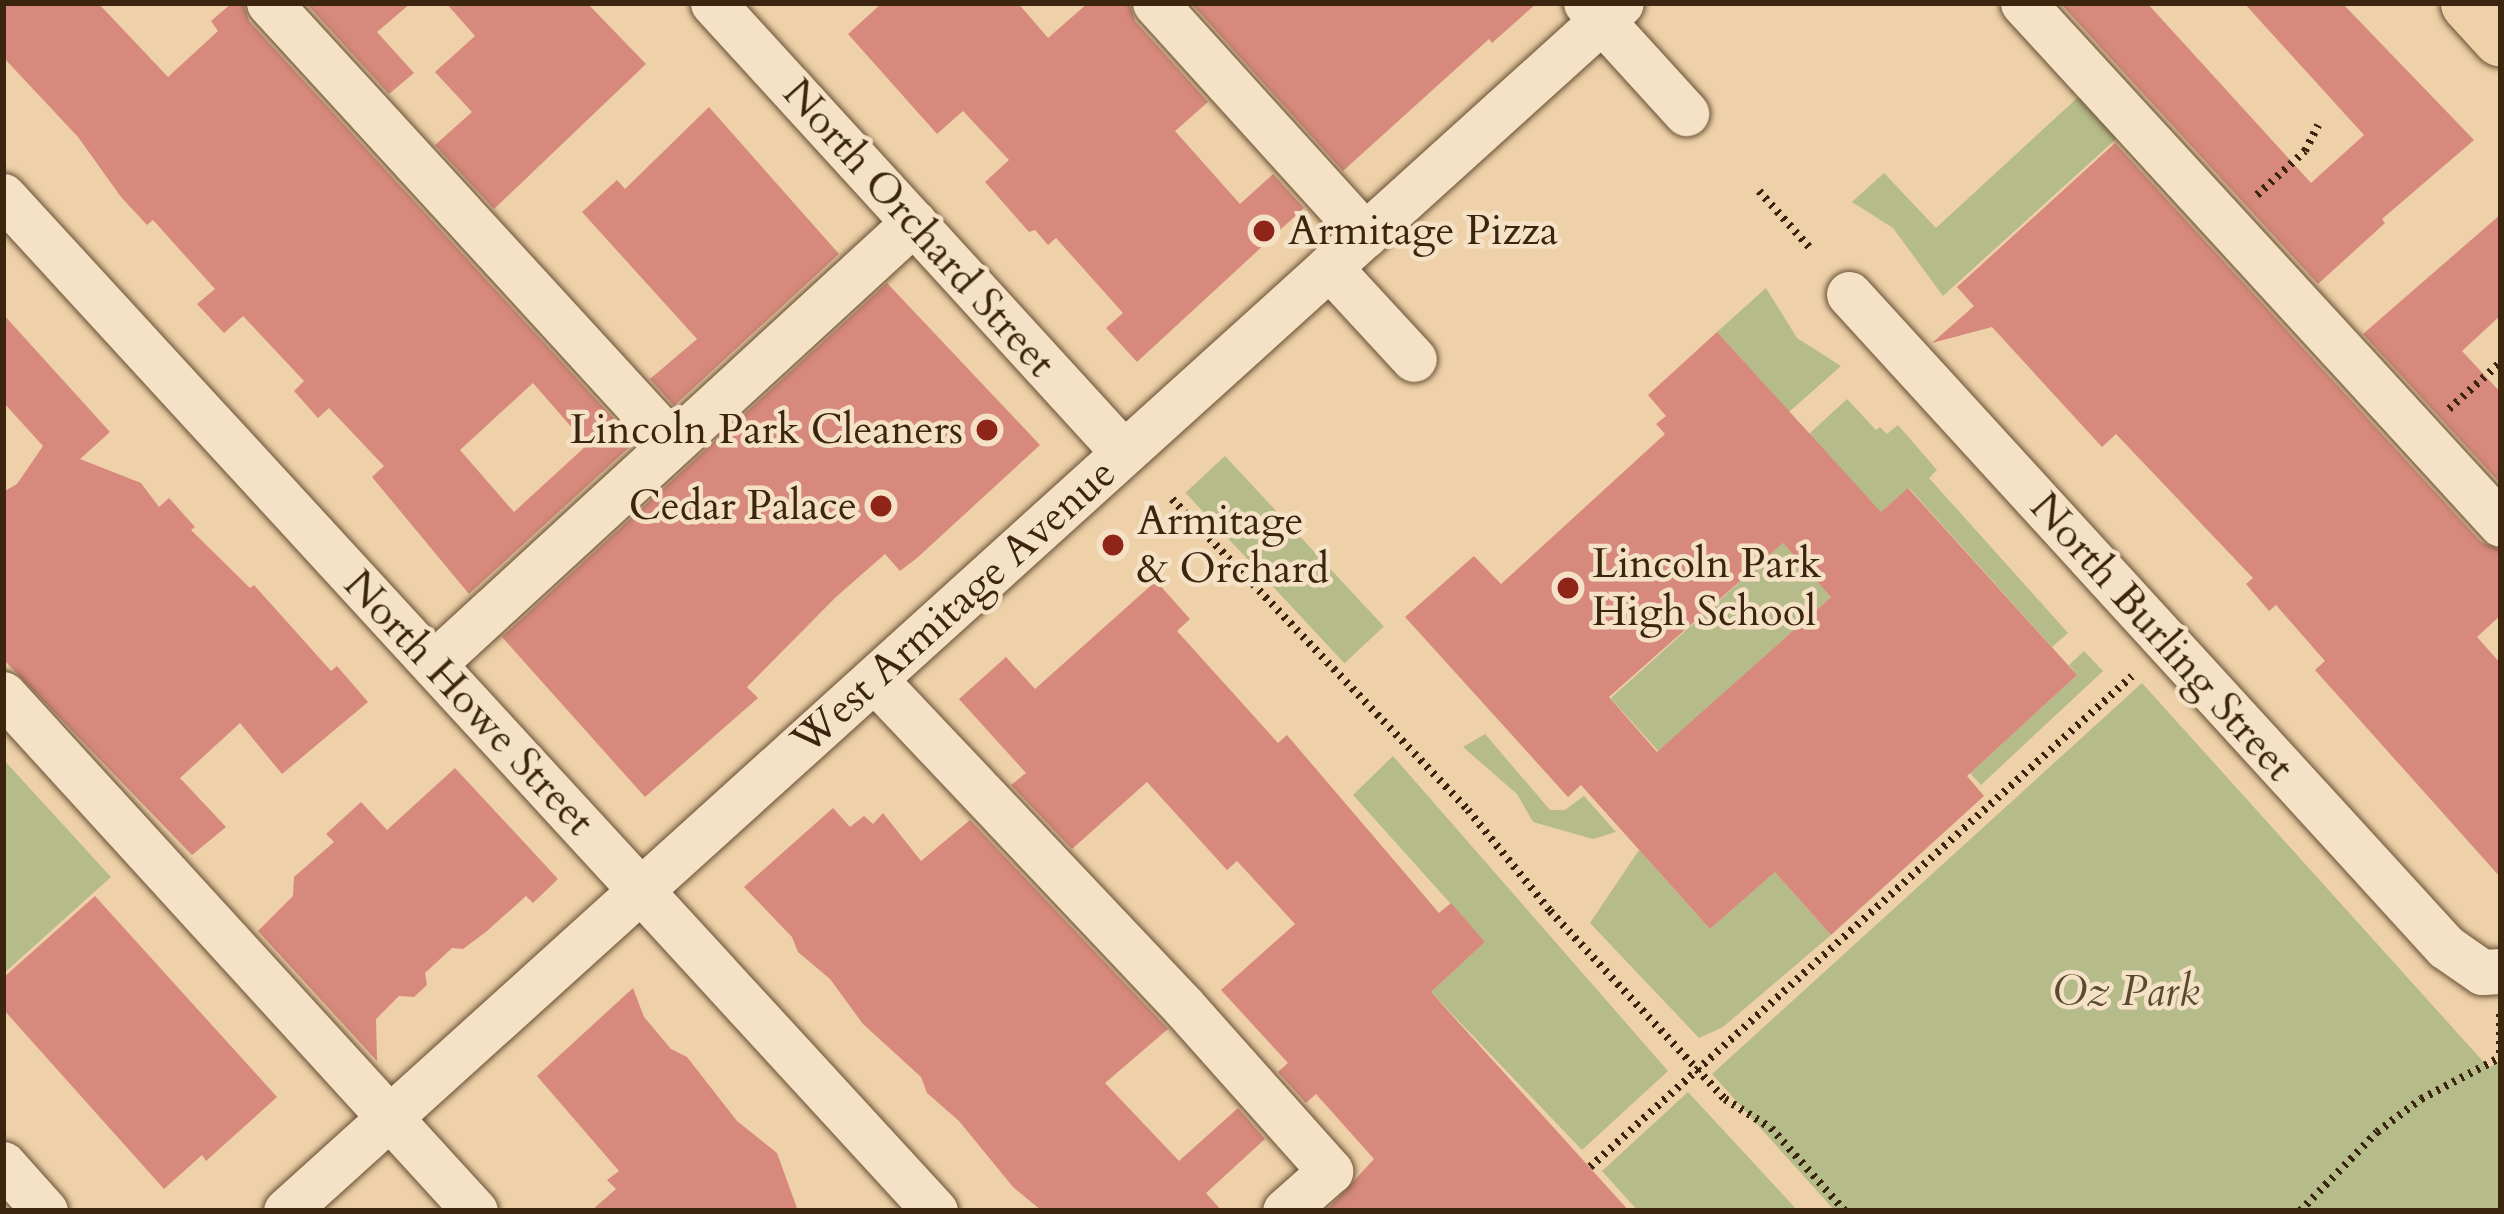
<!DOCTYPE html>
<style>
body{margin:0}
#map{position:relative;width:2504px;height:1214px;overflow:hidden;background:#eed1a8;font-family:Cardo,serif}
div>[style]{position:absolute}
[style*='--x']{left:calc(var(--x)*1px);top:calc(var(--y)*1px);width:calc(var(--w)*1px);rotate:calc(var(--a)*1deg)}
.green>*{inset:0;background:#b6bc89;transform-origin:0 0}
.building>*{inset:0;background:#d6897c}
.path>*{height:8px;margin-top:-4px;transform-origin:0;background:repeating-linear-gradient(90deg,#3b250f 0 3px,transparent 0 9px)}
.roads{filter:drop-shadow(0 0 3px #685035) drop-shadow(0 0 3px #685035)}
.minor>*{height:45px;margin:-22.5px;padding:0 22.5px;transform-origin:22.5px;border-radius:22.5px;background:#f4e1c6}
.major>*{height:57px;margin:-28.5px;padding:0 28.5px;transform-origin:28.5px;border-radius:28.5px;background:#eed1a8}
.dots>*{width:33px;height:33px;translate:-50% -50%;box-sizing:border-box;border:6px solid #f4e1c6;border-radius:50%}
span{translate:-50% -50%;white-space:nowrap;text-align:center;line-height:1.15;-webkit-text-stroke:9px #f4e1c6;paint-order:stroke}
.street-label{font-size:42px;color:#3b250f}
.poi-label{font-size:42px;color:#3b250f}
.left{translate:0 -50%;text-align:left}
.right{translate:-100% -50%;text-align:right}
.park-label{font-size:42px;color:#5a4b2e;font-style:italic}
.frame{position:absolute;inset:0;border:6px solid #3b250f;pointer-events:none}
</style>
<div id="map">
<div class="green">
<div style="clip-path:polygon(2088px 88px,2126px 130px,1943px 296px,1893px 228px,1852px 202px,1884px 173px,1936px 228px)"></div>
<div style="clip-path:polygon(1766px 288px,1797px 338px,1841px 366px,1789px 412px,1717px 332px)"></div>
<div style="clip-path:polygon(1847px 399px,1876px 430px,1880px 427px,1887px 434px,1898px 425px,1937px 470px,1929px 478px,2068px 633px,2052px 647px,1909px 488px,1881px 512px,1809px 434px)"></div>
<div style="left:1225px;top:456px;width:233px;height:54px;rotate:47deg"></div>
<div style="left:1783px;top:543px;width:72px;height:232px;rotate:48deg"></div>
<div style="clip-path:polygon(2084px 651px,2103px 671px,1981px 785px,1970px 773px,2077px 675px,2069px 665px)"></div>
<div style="clip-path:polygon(2142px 683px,2489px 1068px,2501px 1059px,2501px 1211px,1835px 1211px,1712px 1074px)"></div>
<div style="clip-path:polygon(1485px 734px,1550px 810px,1565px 810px,1584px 796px,1616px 832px,1593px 839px,1533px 822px,1517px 794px,1463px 747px)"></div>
<div style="clip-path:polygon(1393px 756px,1668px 1071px,1582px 1150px,1431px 992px,1485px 942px,1353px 795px)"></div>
<div style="clip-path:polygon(3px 759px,111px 877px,3px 974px)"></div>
<div style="clip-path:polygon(1639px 850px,1710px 929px,1775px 872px,1831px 935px,1723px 1027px,1699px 1038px,1590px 923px)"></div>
<div style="clip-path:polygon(1688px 1092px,1798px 1211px,1638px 1211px,1602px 1171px)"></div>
</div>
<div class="building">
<div style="clip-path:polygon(evenodd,3px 3px,98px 3px,168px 77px,218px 31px,211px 21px,232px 3px,243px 3px,249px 21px,635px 442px,469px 594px,372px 477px,384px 466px,329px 408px,318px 418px,294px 391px,304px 381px,243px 316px,224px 333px,197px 304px,215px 289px,153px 220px,147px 225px,121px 197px,78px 137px,3px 57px,3px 3px,533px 383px,587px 445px,514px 512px,460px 450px,533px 383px)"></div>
<div style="clip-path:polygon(306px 3px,411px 3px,377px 32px,414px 73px,389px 94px)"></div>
<div style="clip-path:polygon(446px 3px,587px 3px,646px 64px,494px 209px,435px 145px,472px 112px,435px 72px,475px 36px)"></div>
<div style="clip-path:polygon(882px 3px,1018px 3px,1048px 38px,1088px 3px,1129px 3px,1135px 21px,1208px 102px,1175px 131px,1240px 204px,1273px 174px,1304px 208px,1137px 362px,1106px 328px,1123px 313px,1056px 238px,1048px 245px,1035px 230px,1029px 232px,985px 182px,1009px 160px,963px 111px,937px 134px,848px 34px)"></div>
<div style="clip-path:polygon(1191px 3px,1537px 3px,1492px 43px,1489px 39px,1343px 171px)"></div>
<div style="clip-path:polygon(2060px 3px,2147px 3px,2311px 183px,2364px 135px,2244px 3px,2342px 3px,2474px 140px,2382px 219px,2385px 223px,2318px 284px)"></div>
<div style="clip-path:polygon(709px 107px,839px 254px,674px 406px,650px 379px,697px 339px,582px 212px,617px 180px,625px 189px)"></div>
<div style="clip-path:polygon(2115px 143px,2481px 542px,2501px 550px,2501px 615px,2477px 637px,2501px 664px,2501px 878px,2315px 670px,2325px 661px,2276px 605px,2269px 611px,2246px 584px,2253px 578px,2116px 434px,2102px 447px,1992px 327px,1932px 343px,1974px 306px,1957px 287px)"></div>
<div style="clip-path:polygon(2501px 214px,2501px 315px,2462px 351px,2501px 393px,2501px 484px,2363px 334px)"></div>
<div style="clip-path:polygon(887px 283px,1040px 445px,917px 558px,900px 571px,885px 554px,836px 597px,747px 687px,758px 698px,645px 797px,502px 637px)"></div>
<div style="clip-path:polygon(3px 314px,110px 432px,80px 459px,141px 483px,159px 507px,169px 498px,195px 527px,191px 530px,250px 588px,254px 585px,331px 671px,337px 666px,368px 702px,282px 774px,240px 723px,180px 778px,226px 827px,192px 855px,3px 659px,3px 492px,17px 484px,43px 446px,3px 402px)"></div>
<div style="clip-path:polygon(evenodd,1717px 332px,1881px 512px,1908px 488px,2077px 675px,1967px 776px,1984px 796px,1831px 935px,1775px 872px,1710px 929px,1581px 785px,1568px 797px,1405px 617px,1474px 556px,1501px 584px,1665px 434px,1656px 424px,1666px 416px,1648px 395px,1717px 332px,1783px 543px,1831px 597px,1657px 752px,1609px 697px,1783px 543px)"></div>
<div style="clip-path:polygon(1156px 581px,1190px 619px,1177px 631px,1278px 743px,1287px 735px,1439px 913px,1451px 903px,1485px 942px,1431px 992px,1629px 1211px,1326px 1211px,1374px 1159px,1316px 1094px,1306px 1103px,1278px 1072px,1288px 1063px,1221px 990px,1295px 924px,1237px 861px,1227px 870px,1147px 782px,1072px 849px,1011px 785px,1026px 773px,959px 699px,1006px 657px,1035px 689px)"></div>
<div style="clip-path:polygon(455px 768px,558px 879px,533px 903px,526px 896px,487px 931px,463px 949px,452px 948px,425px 973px,427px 985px,414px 997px,399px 996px,376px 1019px,377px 1061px,258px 931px,293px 896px,294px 877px,334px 842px,326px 834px,361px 802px,387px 830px)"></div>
<div style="clip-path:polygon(833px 808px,850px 827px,864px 816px,873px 824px,883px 813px,921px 861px,970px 820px,1168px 1029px,1105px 1083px,1179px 1161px,1238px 1108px,1265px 1139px,1206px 1193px,1222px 1211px,1042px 1211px,1013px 1187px,959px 1121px,927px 1093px,921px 1077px,863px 1024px,830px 979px,798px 952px,792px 937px,744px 887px)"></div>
<div style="clip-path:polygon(95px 896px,277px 1097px,206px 1161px,202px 1155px,164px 1189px,3px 1009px,3px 978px)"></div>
<div style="clip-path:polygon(633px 988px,644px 1017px,671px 1049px,687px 1057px,737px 1121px,777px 1153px,798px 1211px,591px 1211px,616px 1189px,607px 1180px,619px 1171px,537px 1076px)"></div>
</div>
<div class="path">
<div style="--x:1759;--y:191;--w:75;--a:48.2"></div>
<div style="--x:2257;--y:195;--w:65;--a:-42.5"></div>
<div style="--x:2305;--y:151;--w:29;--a:-63"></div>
<div style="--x:2449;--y:409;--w:70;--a:-42.1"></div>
<div style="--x:1172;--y:499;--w:429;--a:46.4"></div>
<div style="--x:1468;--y:810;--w:130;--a:50.9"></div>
<div style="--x:1550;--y:911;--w:257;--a:47.1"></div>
<div style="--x:1725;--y:1099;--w:54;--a:32.2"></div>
<div style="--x:1771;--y:1128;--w:111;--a:48.3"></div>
<div style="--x:2500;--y:1014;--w:45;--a:90"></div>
<div style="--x:1590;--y:1167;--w:731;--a:-42.17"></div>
<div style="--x:2300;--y:1211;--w:110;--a:-45.7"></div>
<div style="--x:2377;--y:1132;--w:55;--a:-36.9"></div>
<div style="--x:2421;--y:1099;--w:88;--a:-27.7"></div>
</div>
<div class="roads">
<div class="minor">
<div style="--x:269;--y:3;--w:597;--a:47.51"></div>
<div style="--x:713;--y:3;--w:609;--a:47.59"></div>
<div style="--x:1155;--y:3;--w:313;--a:47.8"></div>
<div style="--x:1586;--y:3;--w:149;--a:47.7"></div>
<div style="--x:2023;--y:3;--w:707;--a:47.46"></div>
<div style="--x:3;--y:196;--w:1378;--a:47.44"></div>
<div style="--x:1329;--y:267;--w:125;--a:47.3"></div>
<div style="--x:1849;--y:294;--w:885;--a:47.57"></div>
<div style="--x:2446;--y:947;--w:44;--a:34.8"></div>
<div style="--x:2482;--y:972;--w:19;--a:-3"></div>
<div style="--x:433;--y:664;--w:653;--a:-42.58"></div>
<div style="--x:874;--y:679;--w:451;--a:46.6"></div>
<div style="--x:1184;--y:1007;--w:220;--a:48.3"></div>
<div style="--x:1330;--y:1171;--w:60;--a:138.4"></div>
<div style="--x:3;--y:694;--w:700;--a:47.61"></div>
<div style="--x:3;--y:1164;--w:63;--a:48.2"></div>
<div style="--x:286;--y:1211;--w:1800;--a:-42.14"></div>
</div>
<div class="major">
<div style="--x:2469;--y:3;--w:47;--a:47.6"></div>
</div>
</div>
<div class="dots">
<div style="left:1264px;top:231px;background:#8f2418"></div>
<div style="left:987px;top:430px;background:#8f2418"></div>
<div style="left:881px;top:506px;background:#8f2418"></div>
<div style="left:1113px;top:545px;background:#8f2418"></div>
<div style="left:1568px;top:588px;background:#8f2418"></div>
</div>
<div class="street-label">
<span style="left:919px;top:228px;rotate:48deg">North Orchard Street</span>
<span style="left:954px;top:607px;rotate:-42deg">West Armitage Avenue</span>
<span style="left:2162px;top:637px;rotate:48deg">North Burling Street</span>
<span style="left:469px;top:703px;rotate:47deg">North Howe Street</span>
</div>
<div class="poi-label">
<span class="left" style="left:1288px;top:231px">Armitage Pizza</span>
<span class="right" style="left:963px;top:430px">Lincoln Park Cleaners</span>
<span class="right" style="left:857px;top:506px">Cedar Palace</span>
<span class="left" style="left:1137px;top:545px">Armitage<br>&amp; Orchard</span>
<span class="left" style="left:1592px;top:588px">Lincoln Park<br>High School</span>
</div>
<div class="park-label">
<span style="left:2126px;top:992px">Oz Park</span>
</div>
<div class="frame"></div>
</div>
